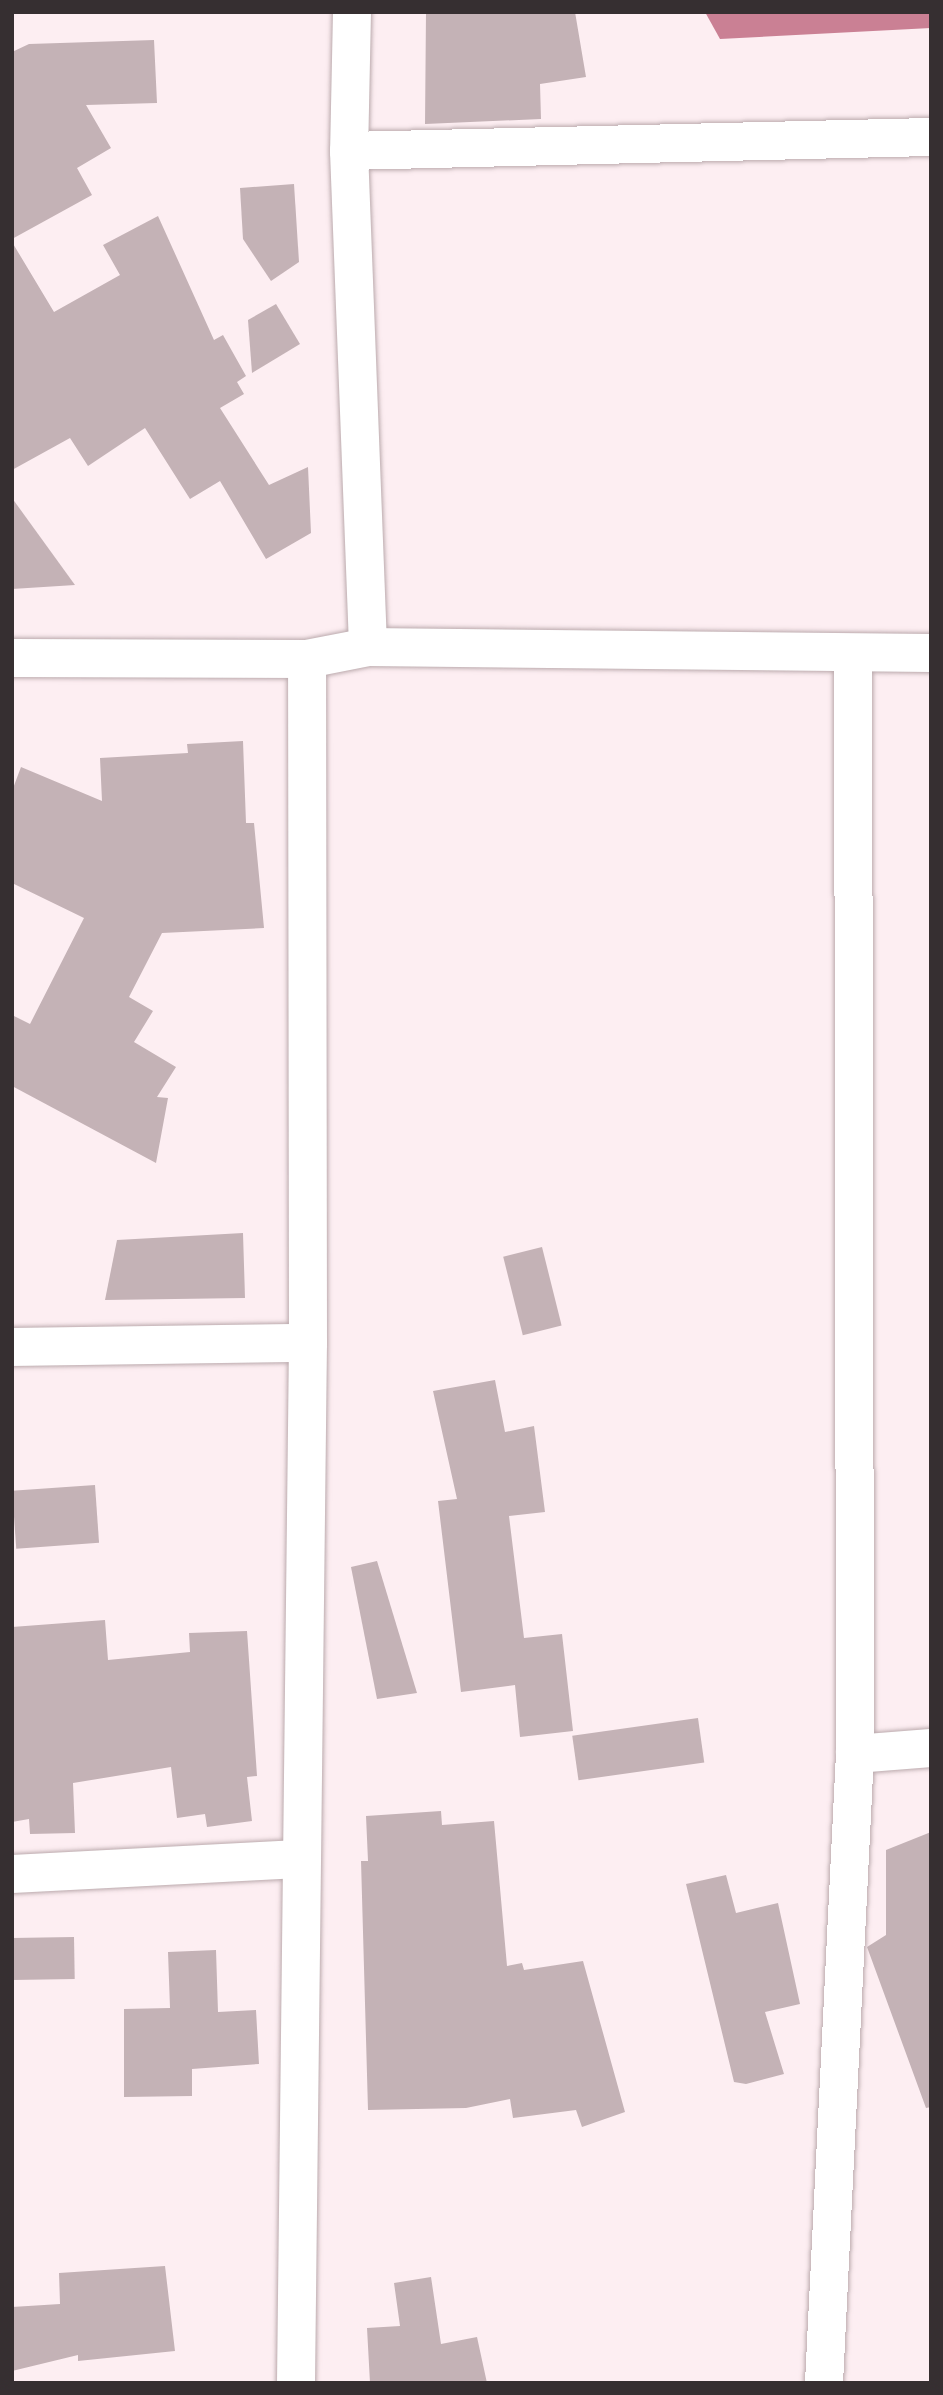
<!DOCTYPE html>
<style>
body{margin:0}
#map{position:relative;width:943px;height:2395px;overflow:hidden;background:#fdeef2;font-family:Rubik,sans-serif}
div>[style]{position:absolute}
[style*='--x']{left:calc(var(--x)*1px);top:calc(var(--y)*1px);width:calc(var(--w)*1px);rotate:calc(var(--a)*1deg)}
.water>*{inset:0;background:#ca8094}
.building>*{inset:0;background:#c4b2b6;transform-origin:0 0}
.roads{filter:drop-shadow(0 0 2px #bbaaad) drop-shadow(0 0 2px #bbaaad)}
.minor>*{height:38px;margin:-19px;padding:0 19px;transform-origin:19px;border-radius:19px;background:#fff}
span{translate:-50% -50%;white-space:nowrap;text-align:center;line-height:1.15;-webkit-text-stroke:6px #fdeef2;paint-order:stroke}
.frame{position:absolute;inset:0;border:14px solid #362f31;pointer-events:none}
</style>
<div id="map">
<div class="water">
<div style="clip-path:polygon(705px 12px,931px 12px,931px 28px,720px 39px)"></div>
</div>
<div class="building">
<div style="clip-path:polygon(426px 12px,575px 12px,586px 77px,540px 84px,541px 119px,425px 124px)"></div>
<div style="clip-path:polygon(154px 40px,157px 103px,86px 105px,111px 148px,77px 168px,92px 195px,12px 239px,12px 52px,29px 44px)"></div>
<div style="clip-path:polygon(294px 184px,299px 262px,271px 281px,243px 239px,240px 188px)"></div>
<div style="clip-path:polygon(158px 216px,214px 340px,223px 335px,246px 376px,237px 382px,244px 394px,220px 408px,269px 485px,308px 467px,311px 533px,266px 559px,220px 481px,190px 499px,145px 428px,88px 466px,70px 438px,12px 470px,12px 242px,54px 312px,120px 275px,103px 245px)"></div>
<div style="clip-path:polygon(276px 304px,300px 344px,252px 373px,248px 320px)"></div>
<div style="clip-path:polygon(12px 498px,75px 585px,12px 589px)"></div>
<div style="clip-path:polygon(243px 741px,246px 823px,254px 823px,264px 928px,162px 933px,129px 997px,153px 1011px,134px 1042px,176px 1067px,157px 1097px,168px 1098px,156px 1163px,12px 1086px,12px 1015px,30px 1024px,84px 918px,12px 883px,12px 791px,21px 767px,102px 801px,100px 758px,188px 753px,187px 744px)"></div>
<div style="clip-path:polygon(243px 1233px,245px 1298px,105px 1300px,117px 1240px)"></div>
<div style="left:542px;top:1247px;width:81px;height:40px;rotate:76deg"></div>
<div style="clip-path:polygon(495px 1380px,505px 1432px,534px 1426px,545px 1512px,509px 1516px,524px 1638px,562px 1634px,573px 1731px,520px 1737px,515px 1685px,461px 1692px,438px 1501px,457px 1499px,433px 1391px)"></div>
<div style="left:95px;top:1485px;width:58px;height:83px;rotate:86deg"></div>
<div style="clip-path:polygon(377px 1561px,417px 1693px,377px 1699px,351px 1567px)"></div>
<div style="clip-path:polygon(105px 1620px,108px 1660px,190px 1652px,189px 1633px,247px 1631px,257px 1776px,247px 1777px,252px 1821px,207px 1827px,205px 1814px,177px 1818px,171px 1767px,73px 1783px,75px 1833px,30px 1834px,29px 1819px,12px 1822px,12px 1627px)"></div>
<div style="left:698px;top:1718px;width:45px;height:127px;rotate:82deg"></div>
<div style="clip-path:polygon(441px 1811px,442px 1825px,494px 1821px,507px 1966px,522px 1963px,524px 1970px,583px 1961px,625px 2112px,582px 2127px,576px 2110px,513px 2118px,510px 2099px,466px 2108px,368px 2110px,361px 1861px,368px 1861px,366px 1816px)"></div>
<div style="clip-path:polygon(931px 1832px,931px 2107px,926px 2108px,867px 1947px,886px 1935px,886px 1850px)"></div>
<div style="clip-path:polygon(726px 1875px,736px 1913px,778px 1903px,800px 2004px,765px 2012px,784px 2074px,746px 2084px,734px 2082px,686px 1884px)"></div>
<div style="left:74px;top:1937px;width:42px;height:62px;rotate:89deg"></div>
<div style="clip-path:polygon(216px 1950px,218px 2012px,256px 2010px,259px 2064px,192px 2069px,192px 2096px,124px 2097px,124px 2009px,170px 2008px,168px 1952px)"></div>
<div style="clip-path:polygon(165px 2266px,175px 2351px,78px 2361px,78px 2355px,12px 2371px,12px 2307px,60px 2304px,59px 2273px)"></div>
<div style="clip-path:polygon(431px 2277px,441px 2344px,477px 2337px,487px 2383px,370px 2383px,367px 2328px,400px 2326px,394px 2283px)"></div>
</div>
<div class="roads">
<div class="minor">
<div style="--x:352;--y:12;--w:139;--a:91.2"></div>
<div style="--x:349;--y:151;--w:496;--a:87.8"></div>
<div style="--x:349;--y:151;--w:582;--a:-1.38"></div>
<div style="--x:12;--y:658;--w:295;--a:0.2"></div>
<div style="--x:307;--y:659;--w:62;--a:-11.1"></div>
<div style="--x:368;--y:647;--w:563;--a:0.61"></div>
<div style="--x:12;--y:1347;--w:296;--a:-0.8"></div>
<div style="--x:855;--y:1754;--w:76;--a:-4.5"></div>
<div style="--x:12;--y:1874;--w:287;--a:-3"></div>
<div style="--x:296;--y:2383;--w:1040;--a:-89.34"></div>
<div style="--x:308;--y:1343;--w:684;--a:-90.08"></div>
<div style="--x:824;--y:2383;--w:630;--a:-87.18"></div>
<div style="--x:855;--y:1754;--w:1101;--a:-90.1"></div>
</div>
</div>
<div class="frame"></div>
</div>
